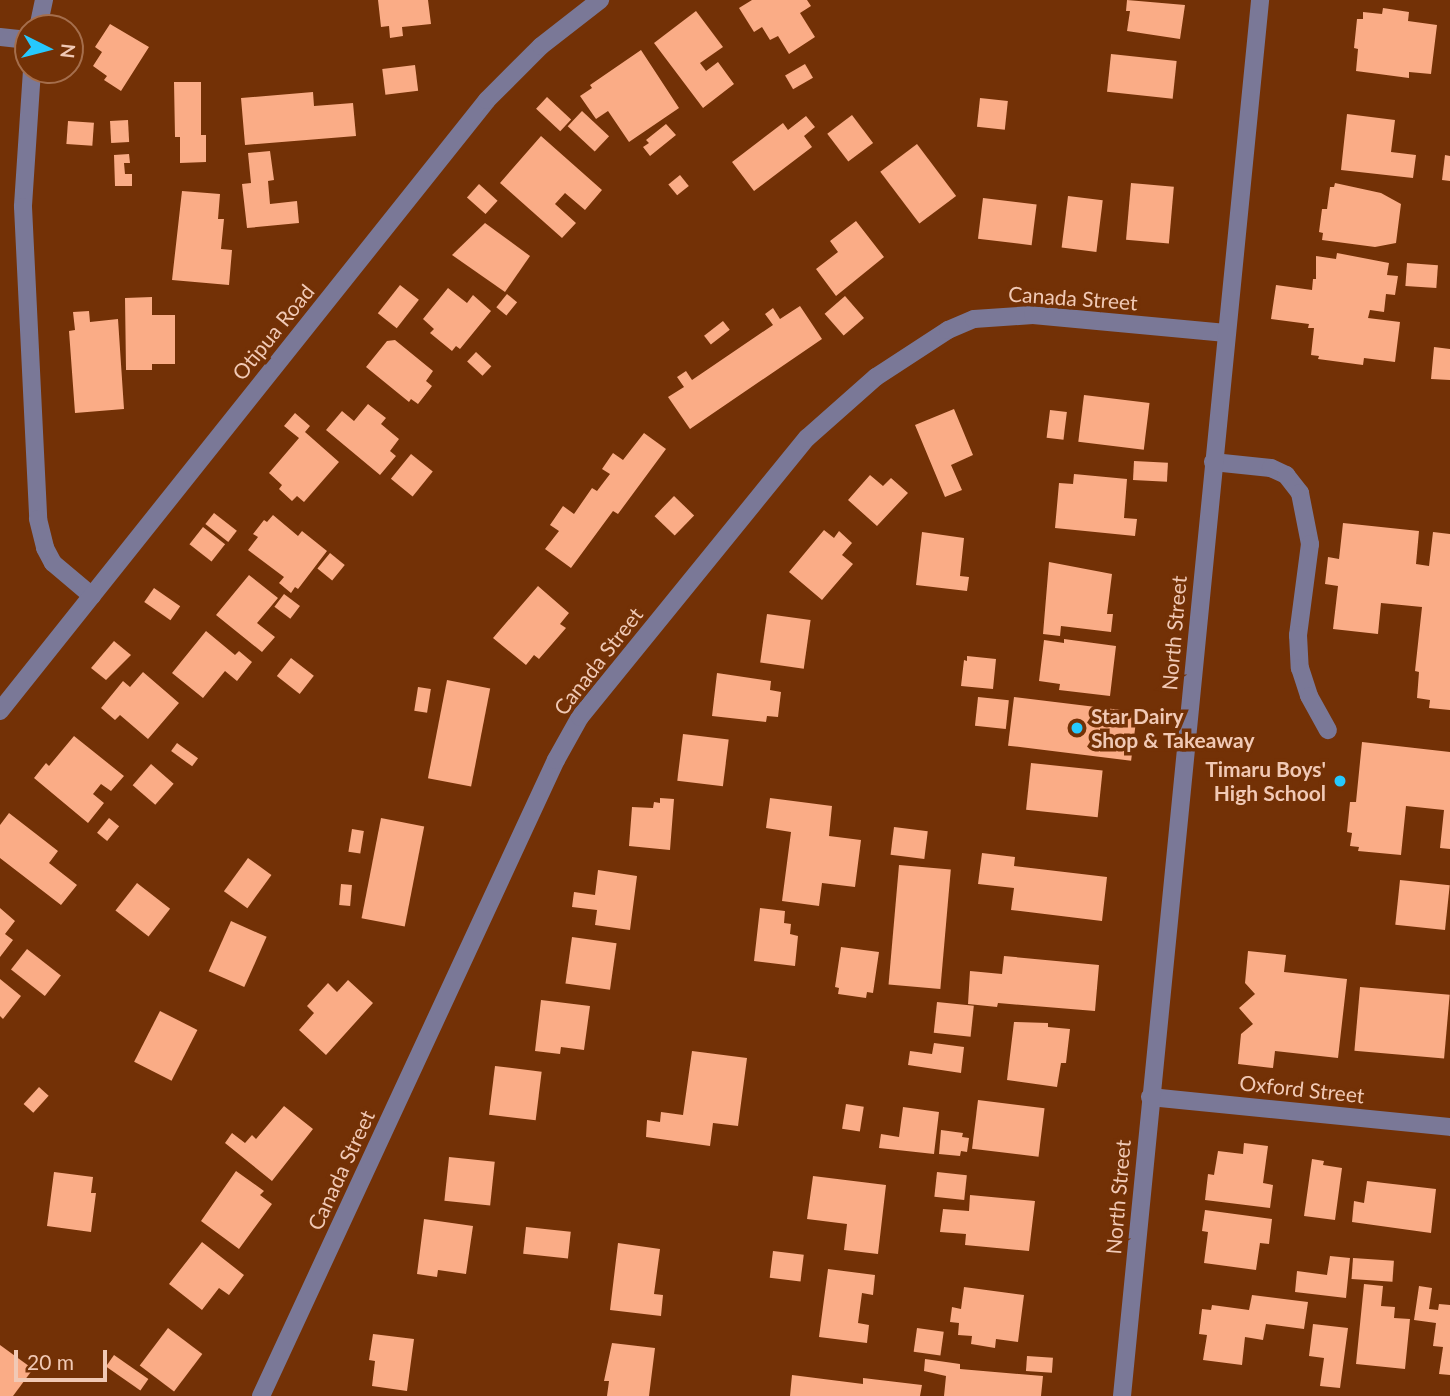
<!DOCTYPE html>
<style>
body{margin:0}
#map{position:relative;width:1450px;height:1396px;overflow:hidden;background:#733106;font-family:Lato,sans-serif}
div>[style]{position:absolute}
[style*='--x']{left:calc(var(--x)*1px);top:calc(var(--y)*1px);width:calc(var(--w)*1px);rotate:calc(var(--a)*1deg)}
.building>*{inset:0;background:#faac86;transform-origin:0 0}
.minor>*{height:18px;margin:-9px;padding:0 9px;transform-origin:9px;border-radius:9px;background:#7a7897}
.dots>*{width:19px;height:19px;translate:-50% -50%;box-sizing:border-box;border:4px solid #733106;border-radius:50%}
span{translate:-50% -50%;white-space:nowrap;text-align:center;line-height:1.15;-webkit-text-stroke:7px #733106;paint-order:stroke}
.street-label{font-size:21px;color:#f1c9b5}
.poi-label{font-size:21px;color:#f1c9b5;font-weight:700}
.left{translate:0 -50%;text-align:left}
.right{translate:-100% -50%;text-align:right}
.north{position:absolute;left:14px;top:14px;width:70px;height:70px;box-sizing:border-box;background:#733106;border:2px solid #a56e4c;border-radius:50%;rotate:96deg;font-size:19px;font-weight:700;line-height:28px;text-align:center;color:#f1c9b5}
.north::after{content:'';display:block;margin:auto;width:24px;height:32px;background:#26c9fe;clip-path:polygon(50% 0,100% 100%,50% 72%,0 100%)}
.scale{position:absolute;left:14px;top:1350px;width:93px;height:32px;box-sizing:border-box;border:4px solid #f1c9b5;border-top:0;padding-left:9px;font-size:21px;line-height:24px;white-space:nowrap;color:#f1c9b5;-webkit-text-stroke:5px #733106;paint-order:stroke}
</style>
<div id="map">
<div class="building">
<div style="clip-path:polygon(378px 0,428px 0,431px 24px,402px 27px,403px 36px,390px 38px,389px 26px,381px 27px)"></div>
<div style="clip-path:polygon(752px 0,807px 0,811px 6px,800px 13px,815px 37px,789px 54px,778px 36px,770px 40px,762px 27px,754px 32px,739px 8px)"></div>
<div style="clip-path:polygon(1127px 0,1185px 5px,1180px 39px,1127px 31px,1130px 11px,1126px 11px)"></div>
<div style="clip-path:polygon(1383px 8px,1409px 12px,1408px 21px,1437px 25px,1431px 74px,1409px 72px,1409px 78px,1356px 71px,1358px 49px,1354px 48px,1357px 19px,1363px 19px,1363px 12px,1382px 14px)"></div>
<div style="clip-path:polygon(696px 11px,723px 47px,700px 63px,706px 71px,718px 62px,734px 84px,703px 108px,654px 43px)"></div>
<div style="clip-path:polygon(110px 24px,149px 47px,121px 91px,104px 80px,107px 76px,93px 66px,102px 52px,95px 47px)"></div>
<div style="clip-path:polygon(641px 50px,679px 108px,629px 142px,608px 111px,596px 119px,580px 96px,592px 88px,590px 85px)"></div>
<div style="left:1111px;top:54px;width:66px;height:38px;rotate:6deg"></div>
<div style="left:805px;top:64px;width:16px;height:23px;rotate:60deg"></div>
<div style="left:415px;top:65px;width:26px;height:33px;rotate:83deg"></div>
<div style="clip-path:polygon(174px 82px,201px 82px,201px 135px,206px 135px,206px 162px,180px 163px,180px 137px,175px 137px)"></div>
<div style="clip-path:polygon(313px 92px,314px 106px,353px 103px,356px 136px,245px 145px,241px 98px)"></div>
<div style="left:547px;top:97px;width:33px;height:16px;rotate:43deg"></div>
<div style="left:980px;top:98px;width:28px;height:29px;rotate:6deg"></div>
<div style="left:582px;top:111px;width:37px;height:21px;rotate:43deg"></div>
<div style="clip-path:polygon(1347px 114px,1395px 120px,1391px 152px,1416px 155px,1413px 178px,1341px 170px)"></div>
<div style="left:852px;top:115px;width:35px;height:31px;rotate:53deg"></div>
<div style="clip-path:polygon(806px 116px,815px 127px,804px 136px,812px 147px,754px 191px,732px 162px,783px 123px,788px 130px)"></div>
<div style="left:128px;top:120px;width:22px;height:18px;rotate:87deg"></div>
<div style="left:68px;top:121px;width:26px;height:23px;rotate:4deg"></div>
<div style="clip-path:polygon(666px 124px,676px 135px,650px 156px,643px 147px,649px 143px,646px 140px)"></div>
<div style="clip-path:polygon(541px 136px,602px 190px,585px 210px,565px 193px,555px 204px,576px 223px,562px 238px,500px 183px)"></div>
<div style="left:917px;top:144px;width:65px;height:46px;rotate:53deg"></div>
<div style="clip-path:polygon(270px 151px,274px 180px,268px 181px,270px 204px,297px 201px,299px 223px,247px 228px,242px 184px,251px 183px,248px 153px)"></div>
<div style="clip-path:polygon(129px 154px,130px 163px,124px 163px,125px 174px,132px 174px,132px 186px,115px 186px,114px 155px)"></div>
<div style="clip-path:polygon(1445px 155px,1450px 156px,1450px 181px,1442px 180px)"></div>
<div style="left:680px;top:175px;width:14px;height:15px;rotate:51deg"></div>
<div style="left:1131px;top:183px;width:43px;height:57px;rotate:5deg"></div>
<div style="clip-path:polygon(1335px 183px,1381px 193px,1401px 204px,1396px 243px,1375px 247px,1322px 240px,1323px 233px,1319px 232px,1322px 209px,1327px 209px,1330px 187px,1334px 187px)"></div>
<div style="left:479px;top:184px;width:25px;height:18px;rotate:42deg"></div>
<div style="clip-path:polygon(182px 191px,220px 194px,218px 219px,224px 219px,221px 249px,232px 250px,229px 285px,172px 280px)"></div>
<div style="left:1068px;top:196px;width:35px;height:52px;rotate:7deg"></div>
<div style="left:983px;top:198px;width:54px;height:41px;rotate:7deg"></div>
<div style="clip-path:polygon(856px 221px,884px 257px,836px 296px,816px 269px,838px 252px,830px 241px)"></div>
<div style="clip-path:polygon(485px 223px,530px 256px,505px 292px,452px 255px)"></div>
<div style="clip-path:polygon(1337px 253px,1389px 263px,1387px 275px,1398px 276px,1395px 295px,1386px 294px,1384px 312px,1370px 310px,1368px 318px,1400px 322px,1395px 362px,1364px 358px,1363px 365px,1318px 359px,1319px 356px,1311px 355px,1314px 328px,1308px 328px,1309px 324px,1271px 319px,1276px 285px,1312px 290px,1313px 279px,1316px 279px,1316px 256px,1336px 259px)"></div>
<div style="left:1407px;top:263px;width:31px;height:23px;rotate:4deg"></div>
<div style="left:400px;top:285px;width:24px;height:36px;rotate:38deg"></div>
<div style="clip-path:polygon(448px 288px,467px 303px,473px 295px,491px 311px,460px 349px,456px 346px,452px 351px,430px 333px,434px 329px,423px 319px)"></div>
<div style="left:507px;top:294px;width:13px;height:17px;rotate:39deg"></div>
<div style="left:845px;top:296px;width:29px;height:27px;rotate:49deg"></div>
<div style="clip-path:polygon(152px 297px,152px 315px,175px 315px,175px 364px,152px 364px,152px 370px,126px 370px,125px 298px)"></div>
<div style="clip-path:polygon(800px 306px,822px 339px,690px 429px,668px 397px,684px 387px,677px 377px,686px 371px,692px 380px,773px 325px,765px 314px,773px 308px,780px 319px)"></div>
<div style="clip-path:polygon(89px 311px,90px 322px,118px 319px,124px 409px,75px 413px,69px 331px,75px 330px,73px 312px)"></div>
<div style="left:723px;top:321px;width:11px;height:24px;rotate:52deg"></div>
<div style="clip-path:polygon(395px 340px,433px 371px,426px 381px,432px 386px,418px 404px,411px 399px,409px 402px,366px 367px,387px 341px)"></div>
<div style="clip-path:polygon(1434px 347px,1450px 349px,1450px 380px,1431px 379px)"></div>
<div style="left:476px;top:352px;width:21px;height:13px;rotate:43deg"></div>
<div style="left:1084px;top:395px;width:66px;height:47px;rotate:7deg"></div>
<div style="clip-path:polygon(368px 404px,386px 418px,381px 424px,399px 439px,390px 451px,396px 456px,380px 475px,326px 430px,342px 411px,354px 421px)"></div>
<div style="clip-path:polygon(954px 409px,973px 455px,951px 465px,962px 490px,945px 497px,915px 425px)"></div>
<div style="left:1050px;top:410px;width:17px;height:28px;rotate:7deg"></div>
<div style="clip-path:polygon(295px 413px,310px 426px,305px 432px,339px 462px,304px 502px,297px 496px,292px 501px,279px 489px,282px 485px,269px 473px,299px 438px,284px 426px)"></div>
<div style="clip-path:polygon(644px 433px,666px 449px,618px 514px,613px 511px,571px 568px,545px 549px,559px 531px,550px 525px,563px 506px,574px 514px,592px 488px,597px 491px,610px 474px,602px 469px,613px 453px,623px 460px)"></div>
<div style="left:411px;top:454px;width:28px;height:32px;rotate:39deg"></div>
<div style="left:1134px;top:461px;width:34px;height:19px;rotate:3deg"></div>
<div style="clip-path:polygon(1074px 474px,1127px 479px,1124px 518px,1137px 519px,1135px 536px,1055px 528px,1059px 483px,1073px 484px)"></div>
<div style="clip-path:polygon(870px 475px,883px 486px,891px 478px,908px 493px,877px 526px,848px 500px)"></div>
<div style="left:674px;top:496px;width:28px;height:28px;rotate:44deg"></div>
<div style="left:214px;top:513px;width:29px;height:14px;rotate:38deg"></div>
<div style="clip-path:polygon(273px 515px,298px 536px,302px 531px,327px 551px,298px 589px,295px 587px,291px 593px,279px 583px,284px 577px,248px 550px,258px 537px,253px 534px,264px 520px,267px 522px)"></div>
<div style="clip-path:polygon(1343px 523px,1419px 531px,1416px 564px,1429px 566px,1433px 532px,1450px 534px,1450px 710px,1429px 708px,1430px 700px,1417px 698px,1419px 672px,1415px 671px,1422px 607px,1381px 603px,1378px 634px,1333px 629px,1338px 586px,1325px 584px,1328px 557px,1339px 559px)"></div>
<div style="left:203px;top:527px;width:28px;height:22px;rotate:38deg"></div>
<div style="clip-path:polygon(824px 530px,834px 538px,839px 531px,852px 543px,842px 555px,853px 564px,822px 600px,789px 572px)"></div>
<div style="clip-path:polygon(922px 532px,964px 538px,960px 576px,969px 577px,967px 591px,916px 585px)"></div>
<div style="left:330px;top:553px;width:19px;height:20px;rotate:39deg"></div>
<div style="clip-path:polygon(1049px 562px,1112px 574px,1107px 614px,1113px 614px,1111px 632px,1061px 626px,1060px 636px,1043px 634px)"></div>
<div style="clip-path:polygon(249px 575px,278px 598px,257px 623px,275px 637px,262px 652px,216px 615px)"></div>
<div style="clip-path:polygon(538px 586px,569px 613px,560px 624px,566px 628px,539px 659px,534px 655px,526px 665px,493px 638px)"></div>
<div style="left:154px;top:588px;width:32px;height:17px;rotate:35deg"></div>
<div style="left:284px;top:594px;width:20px;height:16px;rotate:37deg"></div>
<div style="left:767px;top:614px;width:44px;height:49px;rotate:8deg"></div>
<div style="clip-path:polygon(206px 631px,235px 655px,239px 651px,252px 662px,237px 681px,225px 671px,203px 698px,172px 673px)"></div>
<div style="clip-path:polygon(1064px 639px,1116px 646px,1110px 696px,1059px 690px,1060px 684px,1039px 681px,1044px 640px,1064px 643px)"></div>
<div style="clip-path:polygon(114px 641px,131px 655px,106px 680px,91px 668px)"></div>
<div style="clip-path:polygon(967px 656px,996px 659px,993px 689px,961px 686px,964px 660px,967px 661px)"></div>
<div style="left:291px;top:658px;width:29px;height:23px;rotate:38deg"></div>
<div style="clip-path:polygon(143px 672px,179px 703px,148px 739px,120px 715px,115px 720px,101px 708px,123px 681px,130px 687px)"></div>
<div style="clip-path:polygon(717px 673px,771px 681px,770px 690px,781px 692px,778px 717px,767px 716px,766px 722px,712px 716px)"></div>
<div style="left:447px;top:680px;width:44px;height:100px;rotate:11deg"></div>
<div style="left:418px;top:687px;width:13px;height:24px;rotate:9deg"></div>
<div style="left:978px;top:697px;width:31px;height:29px;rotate:6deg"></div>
<div style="left:1014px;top:697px;width:124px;height:49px;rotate:7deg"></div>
<div style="left:683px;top:734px;width:46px;height:47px;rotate:7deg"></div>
<div style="clip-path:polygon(74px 736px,124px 776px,111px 791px,101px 784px,93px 794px,104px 803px,88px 823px,34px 778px,46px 763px,49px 766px)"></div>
<div style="clip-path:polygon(1362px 742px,1450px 752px,1450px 849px,1440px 848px,1444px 810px,1406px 806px,1401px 855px,1358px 851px,1359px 847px,1350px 846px,1352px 833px,1347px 832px,1350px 802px,1356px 802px)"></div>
<div style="left:177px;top:743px;width:26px;height:10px;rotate:36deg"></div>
<div style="left:1031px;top:763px;width:72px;height:47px;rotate:6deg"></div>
<div style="left:151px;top:764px;width:30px;height:28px;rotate:41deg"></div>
<div style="clip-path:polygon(660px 798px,674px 799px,670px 850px,629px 846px,632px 807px,653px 808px,654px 802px,660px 803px)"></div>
<div style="clip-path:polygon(770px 798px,832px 806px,829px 836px,861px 840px,855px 887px,822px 883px,819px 906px,782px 901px,791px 832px,766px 828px)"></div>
<div style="clip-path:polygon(9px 813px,58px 851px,49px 863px,77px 885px,61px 905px,0 858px,0 825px)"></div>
<div style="left:109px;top:818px;width:13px;height:19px;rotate:39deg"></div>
<div style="left:381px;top:818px;width:44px;height:102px;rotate:11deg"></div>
<div style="left:894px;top:827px;width:34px;height:28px;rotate:7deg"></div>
<div style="left:352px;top:829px;width:12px;height:23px;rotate:9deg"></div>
<div style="clip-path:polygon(982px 853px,1015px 857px,1014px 866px,1107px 877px,1102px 921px,1011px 910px,1014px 888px,978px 884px)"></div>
<div style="left:248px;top:858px;width:29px;height:41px;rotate:36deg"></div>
<div style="left:899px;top:865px;width:52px;height:120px;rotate:5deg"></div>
<div style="clip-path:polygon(598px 870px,637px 876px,630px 930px,595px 925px,597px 910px,572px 907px,574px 892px,595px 895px)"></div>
<div style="left:1400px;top:880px;width:50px;height:45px;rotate:6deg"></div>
<div style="left:137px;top:883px;width:42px;height:35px;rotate:38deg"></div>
<div style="left:341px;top:884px;width:11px;height:21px;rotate:5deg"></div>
<div style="clip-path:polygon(0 908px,15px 921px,5px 934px,13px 940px,0 957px)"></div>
<div style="clip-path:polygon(760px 908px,785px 911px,784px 923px,791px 924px,790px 934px,798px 936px,795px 966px,754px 961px)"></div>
<div style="left:231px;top:921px;width:39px;height:55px;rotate:24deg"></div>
<div style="left:572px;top:937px;width:45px;height:47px;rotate:8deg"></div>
<div style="clip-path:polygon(841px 947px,879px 952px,873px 993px,867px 992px,866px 998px,838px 994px,839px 988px,835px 987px)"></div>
<div style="left:27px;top:949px;width:43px;height:26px;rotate:38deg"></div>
<div style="clip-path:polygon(1248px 951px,1286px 955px,1284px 972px,1347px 979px,1338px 1058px,1275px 1051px,1273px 1068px,1238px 1064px,1241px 1034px,1253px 1024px,1239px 1008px,1255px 994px,1245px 983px)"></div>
<div style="clip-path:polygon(1004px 956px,1099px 965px,1095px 1011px,998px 1003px,997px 1007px,968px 1004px,970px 971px,1002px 974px)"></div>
<div style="clip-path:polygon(0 979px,21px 996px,3px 1019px,0 1016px)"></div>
<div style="clip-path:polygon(348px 980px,373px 1003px,326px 1055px,299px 1030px,314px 1013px,307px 1006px,328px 983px,337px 992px)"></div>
<div style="left:1360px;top:987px;width:90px;height:64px;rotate:5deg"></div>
<div style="clip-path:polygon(541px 1000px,590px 1006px,584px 1050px,561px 1047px,560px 1054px,535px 1051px)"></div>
<div style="left:937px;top:1002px;width:37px;height:31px;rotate:6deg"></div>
<div style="left:160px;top:1011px;width:42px;height:57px;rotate:27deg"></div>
<div style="clip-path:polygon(1014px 1022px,1048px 1023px,1048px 1027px,1070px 1029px,1066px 1063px,1061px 1063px,1057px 1087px,1007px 1080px)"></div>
<div style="clip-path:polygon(934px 1043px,964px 1047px,961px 1073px,908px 1065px,910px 1051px,932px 1054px)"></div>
<div style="clip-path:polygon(692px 1051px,747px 1058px,738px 1126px,713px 1123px,710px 1146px,646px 1137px,647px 1120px,660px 1122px,661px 1112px,683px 1115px)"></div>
<div style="left:495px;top:1066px;width:47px;height:49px;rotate:7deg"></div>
<div style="left:39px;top:1087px;width:13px;height:23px;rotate:42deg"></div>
<div style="left:978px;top:1100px;width:67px;height:49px;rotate:7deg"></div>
<div style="left:846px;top:1104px;width:18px;height:25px;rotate:9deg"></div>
<div style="clip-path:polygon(284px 1106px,313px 1129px,272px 1181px,225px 1143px,232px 1133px,245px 1143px,252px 1135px,256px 1139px)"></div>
<div style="clip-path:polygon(903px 1107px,939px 1112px,934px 1154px,879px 1148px,881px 1134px,899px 1137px)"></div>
<div style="clip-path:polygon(941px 1130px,963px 1133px,962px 1137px,969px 1138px,967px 1152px,961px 1151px,960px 1156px,939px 1154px)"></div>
<div style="clip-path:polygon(1244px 1143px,1268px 1146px,1263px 1183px,1273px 1185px,1270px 1208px,1205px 1200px,1208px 1174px,1214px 1175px,1218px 1151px,1243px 1154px)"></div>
<div style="left:449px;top:1157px;width:46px;height:44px;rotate:6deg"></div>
<div style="clip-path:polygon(1312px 1159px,1324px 1161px,1323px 1165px,1342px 1168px,1335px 1220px,1304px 1216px)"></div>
<div style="clip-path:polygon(236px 1171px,264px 1191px,260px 1195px,272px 1204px,239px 1249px,201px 1221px)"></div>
<div style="clip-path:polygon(54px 1172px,93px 1177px,91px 1193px,96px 1193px,91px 1232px,47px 1226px)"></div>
<div style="left:937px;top:1172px;width:30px;height:25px;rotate:6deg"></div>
<div style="clip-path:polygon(813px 1176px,886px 1185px,878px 1254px,844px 1250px,847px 1224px,807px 1219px)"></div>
<div style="clip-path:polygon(1367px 1181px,1436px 1189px,1431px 1233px,1352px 1222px,1354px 1201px,1364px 1203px)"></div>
<div style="clip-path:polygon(970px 1195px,1035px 1201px,1029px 1251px,965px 1245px,966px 1234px,940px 1232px,943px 1209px,969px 1211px)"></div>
<div style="clip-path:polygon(1205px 1210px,1272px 1219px,1269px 1244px,1260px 1243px,1256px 1270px,1204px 1263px,1208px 1232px,1202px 1231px)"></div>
<div style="clip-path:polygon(424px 1219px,473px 1226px,466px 1274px,438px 1270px,437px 1277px,417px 1274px)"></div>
<div style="left:526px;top:1227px;width:45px;height:27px;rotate:6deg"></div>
<div style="clip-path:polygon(202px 1242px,244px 1275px,229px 1295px,219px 1288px,202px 1310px,169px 1284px)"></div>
<div style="clip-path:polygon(618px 1243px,660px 1249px,654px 1294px,663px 1295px,661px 1316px,610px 1310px)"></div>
<div style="left:773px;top:1251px;width:31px;height:27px;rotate:7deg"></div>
<div style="clip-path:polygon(1330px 1256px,1350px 1258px,1346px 1298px,1295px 1292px,1297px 1271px,1327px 1275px)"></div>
<div style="left:1353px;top:1258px;width:41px;height:21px;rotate:4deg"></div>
<div style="clip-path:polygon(828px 1269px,875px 1275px,873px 1295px,862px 1293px,858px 1323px,869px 1325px,867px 1343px,819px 1337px)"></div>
<div style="clip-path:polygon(1364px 1284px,1383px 1286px,1381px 1306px,1395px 1307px,1394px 1318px,1410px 1319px,1405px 1369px,1356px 1364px)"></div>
<div style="clip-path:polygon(1419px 1286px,1432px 1288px,1429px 1309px,1438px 1310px,1439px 1304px,1450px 1305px,1450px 1375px,1439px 1374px,1443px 1347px,1433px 1346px,1436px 1323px,1414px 1320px)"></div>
<div style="clip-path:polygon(964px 1287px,1024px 1295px,1018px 1342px,996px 1339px,995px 1348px,971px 1344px,972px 1336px,958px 1335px,959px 1323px,950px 1322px,952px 1307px,961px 1309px)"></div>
<div style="clip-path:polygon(1252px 1295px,1308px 1302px,1304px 1329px,1266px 1324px,1263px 1340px,1245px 1337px,1242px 1365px,1203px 1360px,1207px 1335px,1199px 1334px,1202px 1309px,1211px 1310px,1212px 1305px,1249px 1310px)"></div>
<div style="clip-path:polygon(1313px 1324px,1348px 1328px,1340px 1388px,1320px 1386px,1324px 1358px,1309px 1356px)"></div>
<div style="left:168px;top:1328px;width:43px;height:47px;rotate:37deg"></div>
<div style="left:917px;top:1328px;width:27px;height:24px;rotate:8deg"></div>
<div style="clip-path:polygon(373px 1334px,414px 1339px,407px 1391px,372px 1386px,375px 1361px,369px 1360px)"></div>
<div style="clip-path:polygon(612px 1343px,655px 1348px,649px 1396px,607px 1396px,609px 1381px,604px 1381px)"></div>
<div style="clip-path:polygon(0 1345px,33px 1369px,13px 1396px,0 1396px)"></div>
<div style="left:114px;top:1355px;width:42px;height:14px;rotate:35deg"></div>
<div style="left:1027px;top:1356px;width:26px;height:15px;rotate:4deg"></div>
<div style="clip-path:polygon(925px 1359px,960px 1364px,960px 1369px,1043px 1376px,1041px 1396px,944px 1396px,946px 1376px,924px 1371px)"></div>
<div style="clip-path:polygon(792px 1375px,863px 1384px,863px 1378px,922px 1385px,920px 1396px,790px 1396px)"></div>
</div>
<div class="minor">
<div style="--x:38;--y:28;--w:29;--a:-78"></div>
<div style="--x:0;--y:37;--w:28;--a:6"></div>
<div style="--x:32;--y:70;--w:137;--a:93.8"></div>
<div style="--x:23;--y:207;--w:312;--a:87.2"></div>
<div style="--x:38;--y:519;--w:30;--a:76"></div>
<div style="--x:45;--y:548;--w:17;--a:62"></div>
<div style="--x:53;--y:563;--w:51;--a:40.2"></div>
<div style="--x:1213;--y:462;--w:58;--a:5.9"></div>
<div style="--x:1271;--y:468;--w:17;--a:25"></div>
<div style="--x:1286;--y:475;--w:23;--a:52"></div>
<div style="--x:1300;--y:493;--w:52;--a:78.9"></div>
<div style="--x:1310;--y:544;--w:92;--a:97.5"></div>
<div style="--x:1298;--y:635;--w:33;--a:87"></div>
<div style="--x:1300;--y:668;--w:29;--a:72"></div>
<div style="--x:1309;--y:696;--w:39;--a:61"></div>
<div style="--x:0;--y:711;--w:781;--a:-51.44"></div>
<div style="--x:487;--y:100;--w:76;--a:-45"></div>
<div style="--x:541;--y:46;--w:75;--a:-37.9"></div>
<div style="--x:1150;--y:1097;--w:301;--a:5.7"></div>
<div style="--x:261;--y:1396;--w:701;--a:-65.12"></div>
<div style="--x:556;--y:760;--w:49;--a:-60.8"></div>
<div style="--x:580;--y:717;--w:360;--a:-50.9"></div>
<div style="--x:807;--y:438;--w:92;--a:-41.5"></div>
<div style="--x:876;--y:377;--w:86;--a:-33.1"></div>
<div style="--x:948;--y:330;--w:28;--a:-23"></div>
<div style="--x:974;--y:319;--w:59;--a:-3.9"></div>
<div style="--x:1033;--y:315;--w:194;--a:5.3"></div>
<div style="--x:1122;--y:1396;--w:1403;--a:-84.35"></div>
</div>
<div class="dots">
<div style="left:1077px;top:728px;background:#26c9fe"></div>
<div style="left:1340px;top:781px;background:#26c9fe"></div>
</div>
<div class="street-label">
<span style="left:1073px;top:298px;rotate:4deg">Canada Street</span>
<span style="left:273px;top:332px;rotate:-51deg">Otipua Road</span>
<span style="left:1174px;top:633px;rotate:-85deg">North Street</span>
<span style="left:598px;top:661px;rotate:-52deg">Canada Street</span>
<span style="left:1302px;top:1089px;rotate:6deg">Oxford Street</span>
<span style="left:341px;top:1170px;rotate:-65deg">Canada Street</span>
<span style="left:1118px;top:1197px;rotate:-85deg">North Street</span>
</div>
<div class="poi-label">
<span class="left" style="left:1091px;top:728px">Star Dairy<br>Shop &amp; Takeaway</span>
<span class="right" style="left:1326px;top:781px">Timaru Boys'<br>High School</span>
</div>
<div class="north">N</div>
<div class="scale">20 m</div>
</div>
